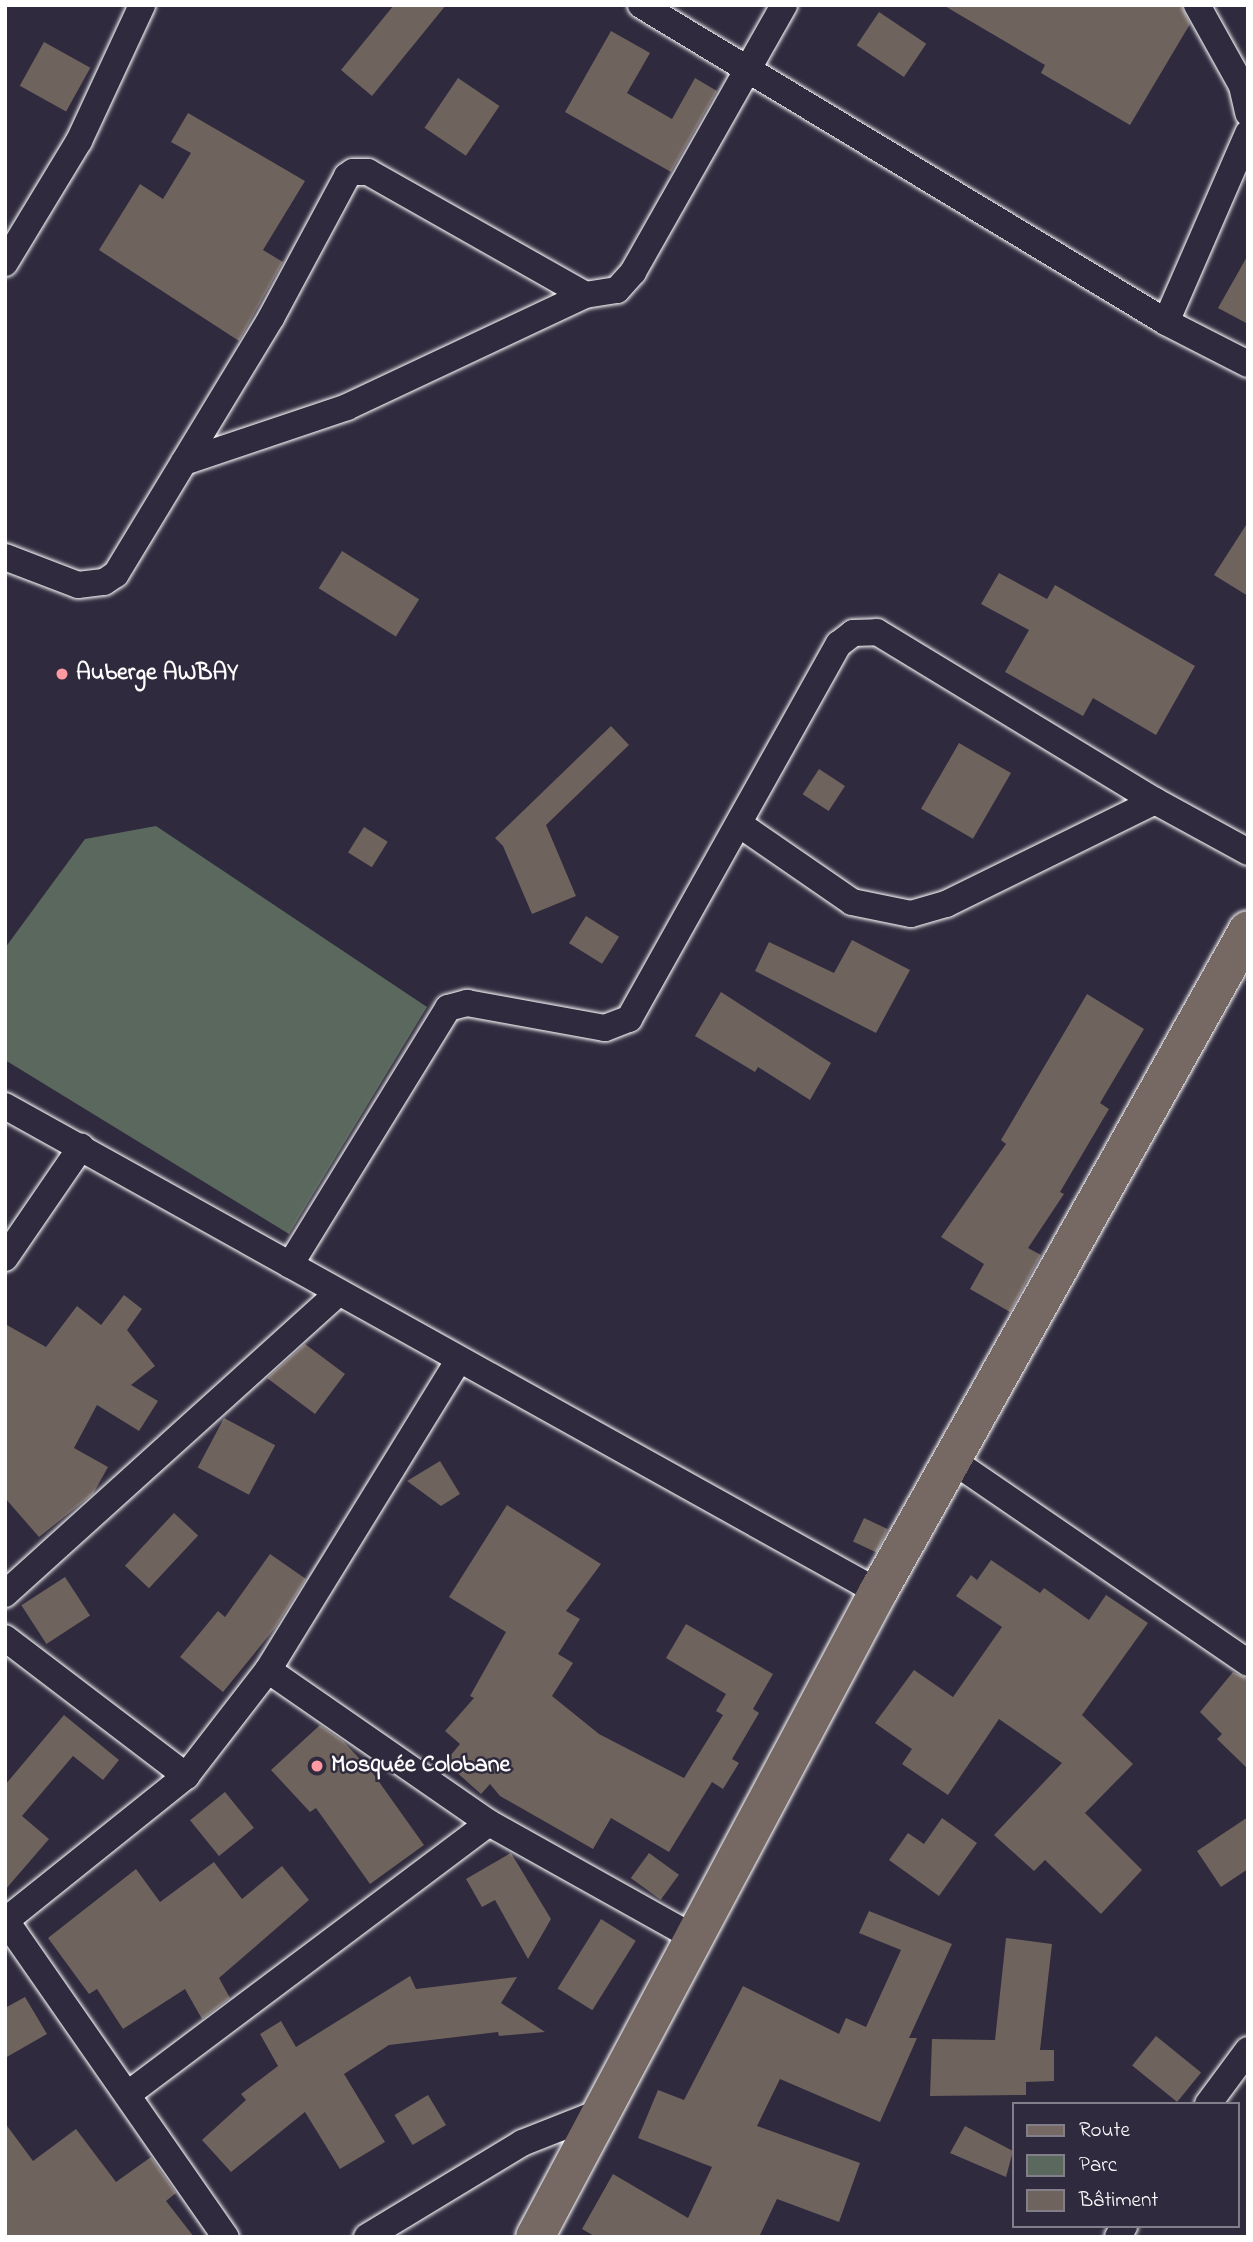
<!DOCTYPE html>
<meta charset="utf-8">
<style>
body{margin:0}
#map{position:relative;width:1253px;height:2242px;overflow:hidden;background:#2f2a3d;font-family:"Indie Flower",sans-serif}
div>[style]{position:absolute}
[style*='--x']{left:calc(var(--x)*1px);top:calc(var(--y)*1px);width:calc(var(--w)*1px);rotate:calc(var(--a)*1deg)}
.green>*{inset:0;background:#5b685e}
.building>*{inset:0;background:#6f635e;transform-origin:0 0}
.roads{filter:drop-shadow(0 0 2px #fff) drop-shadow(0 0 2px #fff)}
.street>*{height:26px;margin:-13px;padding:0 13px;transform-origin:13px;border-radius:13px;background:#2f2a3d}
.primary>*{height:38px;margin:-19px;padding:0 19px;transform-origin:19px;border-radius:19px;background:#766964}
.dots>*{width:19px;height:19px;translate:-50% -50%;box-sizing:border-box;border:4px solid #2f2a3d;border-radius:50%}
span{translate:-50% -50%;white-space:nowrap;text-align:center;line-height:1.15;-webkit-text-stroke:5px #2f2a3d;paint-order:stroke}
.poi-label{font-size:24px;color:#fff;font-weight:700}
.left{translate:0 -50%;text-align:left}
.frame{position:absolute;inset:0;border:7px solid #fff;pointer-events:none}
.legend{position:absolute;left:1012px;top:2102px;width:228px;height:126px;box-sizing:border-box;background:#2f2a3d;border:2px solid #827f8b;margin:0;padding:9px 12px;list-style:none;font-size:21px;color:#fff}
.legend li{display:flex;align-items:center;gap:14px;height:35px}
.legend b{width:35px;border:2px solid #827f8b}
</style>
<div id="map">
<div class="green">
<div style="clip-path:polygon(156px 826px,427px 1007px,289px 1234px,5px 1060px,5px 948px,85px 839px)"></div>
</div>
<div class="building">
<div style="clip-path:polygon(394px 5px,446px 5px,372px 96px,341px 70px)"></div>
<div style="clip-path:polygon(943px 5px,1181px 5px,1190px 24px,1130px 125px,1041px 73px,1045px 65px)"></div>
<div style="left:879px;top:12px;width:57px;height:40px;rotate:34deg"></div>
<div style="clip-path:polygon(611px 31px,650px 53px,627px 93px,672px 119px,695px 78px,717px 91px,671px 172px,565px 112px)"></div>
<div style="left:44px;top:42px;width:53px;height:50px;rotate:29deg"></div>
<div style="left:458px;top:78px;width:50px;height:60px;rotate:34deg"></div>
<div style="clip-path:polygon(188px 113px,305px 181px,263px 250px,283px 262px,239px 341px,99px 250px,140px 184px,163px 199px,191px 153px,171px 142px)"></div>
<div style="clip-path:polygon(1248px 255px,1248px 324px,1218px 308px)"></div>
<div style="clip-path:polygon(1248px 522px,1248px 596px,1214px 575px)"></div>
<div style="left:342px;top:551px;width:91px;height:44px;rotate:32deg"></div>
<div style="clip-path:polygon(999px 573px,1047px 599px,1055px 585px,1195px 666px,1156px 735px,1093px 698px,1083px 716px,1005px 672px,1029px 630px,981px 604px)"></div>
<div style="clip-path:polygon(611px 726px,629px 745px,546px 825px,576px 896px,532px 914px,503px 846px,495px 838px)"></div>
<div style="left:959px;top:743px;width:60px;height:76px;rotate:30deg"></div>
<div style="left:819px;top:769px;width:31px;height:30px;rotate:33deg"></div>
<div style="left:364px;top:827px;width:28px;height:30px;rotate:32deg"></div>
<div style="left:586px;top:916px;width:39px;height:32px;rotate:32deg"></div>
<div style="clip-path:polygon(852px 940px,910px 970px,876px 1033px,755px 971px,769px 942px,834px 973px)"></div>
<div style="clip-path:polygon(721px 992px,831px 1063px,810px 1100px,758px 1067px,755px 1072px,695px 1036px)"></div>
<div style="clip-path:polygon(1087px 994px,1144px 1029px,1100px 1103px,1109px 1109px,1060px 1192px,1064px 1194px,1028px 1248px,1041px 1255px,1010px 1312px,970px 1289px,984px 1264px,941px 1237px,1006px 1144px,1001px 1140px)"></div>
<div style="clip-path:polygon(124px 1295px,142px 1309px,127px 1330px,155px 1366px,131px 1385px,158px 1401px,139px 1431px,97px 1405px,74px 1448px,108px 1467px,93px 1494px,39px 1537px,5px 1498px,5px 1324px,46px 1347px,77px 1306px,101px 1325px)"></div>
<div style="clip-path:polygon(305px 1344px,345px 1374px,315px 1414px,267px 1378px)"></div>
<div style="left:224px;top:1418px;width:58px;height:56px;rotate:28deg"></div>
<div style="clip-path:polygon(440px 1461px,460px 1494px,441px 1506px,407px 1481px)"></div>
<div style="clip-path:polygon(507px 1505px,601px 1564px,566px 1611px,580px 1619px,558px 1654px,573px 1663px,552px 1696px,599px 1734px,684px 1778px,723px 1715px,716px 1711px,726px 1694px,666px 1658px,686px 1624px,773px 1674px,753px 1709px,759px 1713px,732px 1759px,739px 1763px,723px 1789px,712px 1782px,669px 1852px,611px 1818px,593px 1849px,500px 1796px,490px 1784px,481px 1794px,445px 1762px,460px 1744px,445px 1731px,474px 1698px,470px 1696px,506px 1632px,449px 1597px)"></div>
<div style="left:174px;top:1513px;width:33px;height:72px;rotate:43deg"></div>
<div style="left:864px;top:1518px;width:26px;height:26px;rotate:25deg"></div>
<div style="clip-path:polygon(270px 1554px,306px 1579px,275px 1628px,223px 1692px,180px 1657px,218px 1611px,225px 1617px)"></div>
<div style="clip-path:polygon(991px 1560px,1040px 1593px,1044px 1588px,1089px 1620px,1106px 1595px,1148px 1623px,1082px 1715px,1133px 1764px,1085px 1813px,1142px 1870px,1101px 1914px,1045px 1860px,1034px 1871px,994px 1835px,1062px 1763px,999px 1719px,948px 1795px,902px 1764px,912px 1749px,875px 1723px,914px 1670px,953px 1697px,1002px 1627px,956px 1596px,971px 1575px,977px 1580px)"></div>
<div style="left:65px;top:1577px;width:46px;height:52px;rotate:57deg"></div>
<div style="clip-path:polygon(1233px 1672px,1248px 1679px,1248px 1769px,1217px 1739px,1222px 1734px,1200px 1712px)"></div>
<div style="clip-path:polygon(64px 1715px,119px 1760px,103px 1780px,73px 1756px,22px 1816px,49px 1839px,5px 1890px,5px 1785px)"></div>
<div style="clip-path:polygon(320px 1725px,343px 1741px,372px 1772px,424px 1845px,370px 1884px,316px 1808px,310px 1812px,271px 1770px)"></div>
<div style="left:225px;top:1792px;width:46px;height:45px;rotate:51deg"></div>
<div style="clip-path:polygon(1248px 1817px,1248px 1869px,1221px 1887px,1197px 1851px)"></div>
<div style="clip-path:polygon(942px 1818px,977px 1843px,939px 1896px,889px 1860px,908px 1833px,924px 1844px)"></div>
<div style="clip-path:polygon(511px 1853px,551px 1919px,528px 1959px,495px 1900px,482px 1907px,466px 1879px)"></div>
<div style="left:649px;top:1853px;width:37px;height:31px;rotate:36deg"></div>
<div style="clip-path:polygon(214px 1862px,242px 1899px,282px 1866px,309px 1900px,219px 1978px,230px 1998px,202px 2019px,185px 1989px,123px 2029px,97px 1989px,89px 1994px,48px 1938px,136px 1869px,160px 1902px)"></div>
<div style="clip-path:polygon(869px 1911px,952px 1944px,909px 2038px,917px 2038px,880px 2122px,780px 2079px,757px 2126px,860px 2163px,839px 2222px,777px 2199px,759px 2237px,596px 2237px,582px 2229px,613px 2174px,688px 2218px,712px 2167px,638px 2138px,658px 2090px,684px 2100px,743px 1986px,839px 2034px,846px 2018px,866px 2027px,901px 1950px,859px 1933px)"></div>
<div style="left:601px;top:1919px;width:41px;height:82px;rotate:32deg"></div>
<div style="clip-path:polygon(1006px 1938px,1052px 1944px,1040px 2050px,1054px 2050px,1054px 2081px,1026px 2082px,1026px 2095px,930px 2096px,932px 2039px,995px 2040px)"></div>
<div style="clip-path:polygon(410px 1976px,416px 1989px,517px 1977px,501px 2003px,545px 2032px,499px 2036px,498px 2032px,389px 2045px,344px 2074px,385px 2142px,340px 2169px,305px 2112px,231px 2172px,202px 2140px,246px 2100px,241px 2094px,278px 2066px,260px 2034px,281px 2021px,296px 2047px)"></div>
<div style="clip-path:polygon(25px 1997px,47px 2034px,5px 2058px,5px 2008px)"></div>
<div style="left:1156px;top:2036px;width:58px;height:38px;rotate:39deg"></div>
<div style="left:428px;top:2095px;width:35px;height:39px;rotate:59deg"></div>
<div style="clip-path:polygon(5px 2123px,33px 2161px,76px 2129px,116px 2182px,151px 2157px,176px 2193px,166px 2201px,194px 2237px,5px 2237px)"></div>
<div style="clip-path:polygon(965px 2126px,1013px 2151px,1006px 2177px,950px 2153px)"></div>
</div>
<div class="roads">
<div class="street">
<div style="--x:641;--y:5;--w:613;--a:31.12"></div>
<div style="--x:1166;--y:322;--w:92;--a:27.1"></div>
<div style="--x:1197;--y:5;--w:93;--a:60.9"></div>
<div style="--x:1242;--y:86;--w:28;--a:77"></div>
<div style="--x:5;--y:263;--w:143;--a:-58.8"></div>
<div style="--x:79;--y:141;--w:150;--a:-65.1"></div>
<div style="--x:1166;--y:322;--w:206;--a:-66.5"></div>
<div style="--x:184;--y:462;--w:172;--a:-18.6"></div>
<div style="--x:347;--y:407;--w:263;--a:-25.2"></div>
<div style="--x:5;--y:557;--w:78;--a:21"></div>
<div style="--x:78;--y:585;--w:26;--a:-7"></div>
<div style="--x:104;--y:582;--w:14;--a:-34"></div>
<div style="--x:116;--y:574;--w:299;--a:-58.8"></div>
<div style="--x:271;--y:318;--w:161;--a:-61.8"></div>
<div style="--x:347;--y:176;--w:7;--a:-34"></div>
<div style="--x:353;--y:172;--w:15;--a:0"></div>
<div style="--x:368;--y:172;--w:249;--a:29.5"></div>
<div style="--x:585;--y:295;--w:32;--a:-9"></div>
<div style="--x:617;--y:290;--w:24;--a:-48"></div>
<div style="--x:633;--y:272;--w:307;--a:-60.5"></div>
<div style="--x:739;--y:824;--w:137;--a:34.6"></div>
<div style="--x:852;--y:902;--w:60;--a:11.5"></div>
<div style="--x:911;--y:914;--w:36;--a:-16"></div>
<div style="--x:946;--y:904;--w:233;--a:-26.2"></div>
<div style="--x:5;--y:1106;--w:999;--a:29.1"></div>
<div style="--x:5;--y:1258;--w:135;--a:-55.6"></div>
<div style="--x:290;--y:1265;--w:302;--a:-58.4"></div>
<div style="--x:448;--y:1008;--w:20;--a:-15"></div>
<div style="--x:467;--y:1003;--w:140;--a:10.3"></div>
<div style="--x:605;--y:1028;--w:26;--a:-21"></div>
<div style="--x:629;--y:1019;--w:430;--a:-60.8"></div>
<div style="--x:839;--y:644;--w:18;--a:-38"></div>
<div style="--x:853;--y:633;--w:24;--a:-2"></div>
<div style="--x:877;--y:632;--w:325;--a:31.3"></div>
<div style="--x:1155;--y:801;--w:106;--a:28.7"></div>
<div style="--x:952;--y:1460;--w:359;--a:34.4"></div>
<div style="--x:5;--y:1594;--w:449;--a:-42.1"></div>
<div style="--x:5;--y:1638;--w:228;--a:37.3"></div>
<div style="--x:268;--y:1670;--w:269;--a:34.7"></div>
<div style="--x:489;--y:1823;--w:236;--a:29.2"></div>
<div style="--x:5;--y:1921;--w:232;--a:-38.7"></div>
<div style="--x:186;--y:1776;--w:134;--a:-52.3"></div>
<div style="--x:268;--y:1670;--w:363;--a:-58.4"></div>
<div style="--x:6;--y:1921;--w:385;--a:55.2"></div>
<div style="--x:128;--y:2094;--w:451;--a:-36.9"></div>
<div style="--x:1208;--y:2104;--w:67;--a:-53.5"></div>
<div style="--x:367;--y:2237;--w:181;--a:-31.2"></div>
<div style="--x:522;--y:2143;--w:87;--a:-21.6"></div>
<div style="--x:1118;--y:2237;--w:13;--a:-61"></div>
</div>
<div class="primary">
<div style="--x:535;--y:2237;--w:731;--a:-62"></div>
<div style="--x:878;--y:1592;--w:758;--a:-60.8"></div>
</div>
</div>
<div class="dots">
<div style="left:62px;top:674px;background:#ff9aa2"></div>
<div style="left:317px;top:1766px;background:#ff9aa2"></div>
</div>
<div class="poi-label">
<span class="left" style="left:76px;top:674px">Auberge AWBAY</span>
<span class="left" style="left:331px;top:1766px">Mosquée Colobane</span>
</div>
<div class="frame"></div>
<ul class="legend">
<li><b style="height:9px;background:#766964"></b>Route</li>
<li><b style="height:19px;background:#5b685e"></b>Parc</li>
<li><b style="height:19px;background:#6f635e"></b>Bâtiment</li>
</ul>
</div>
